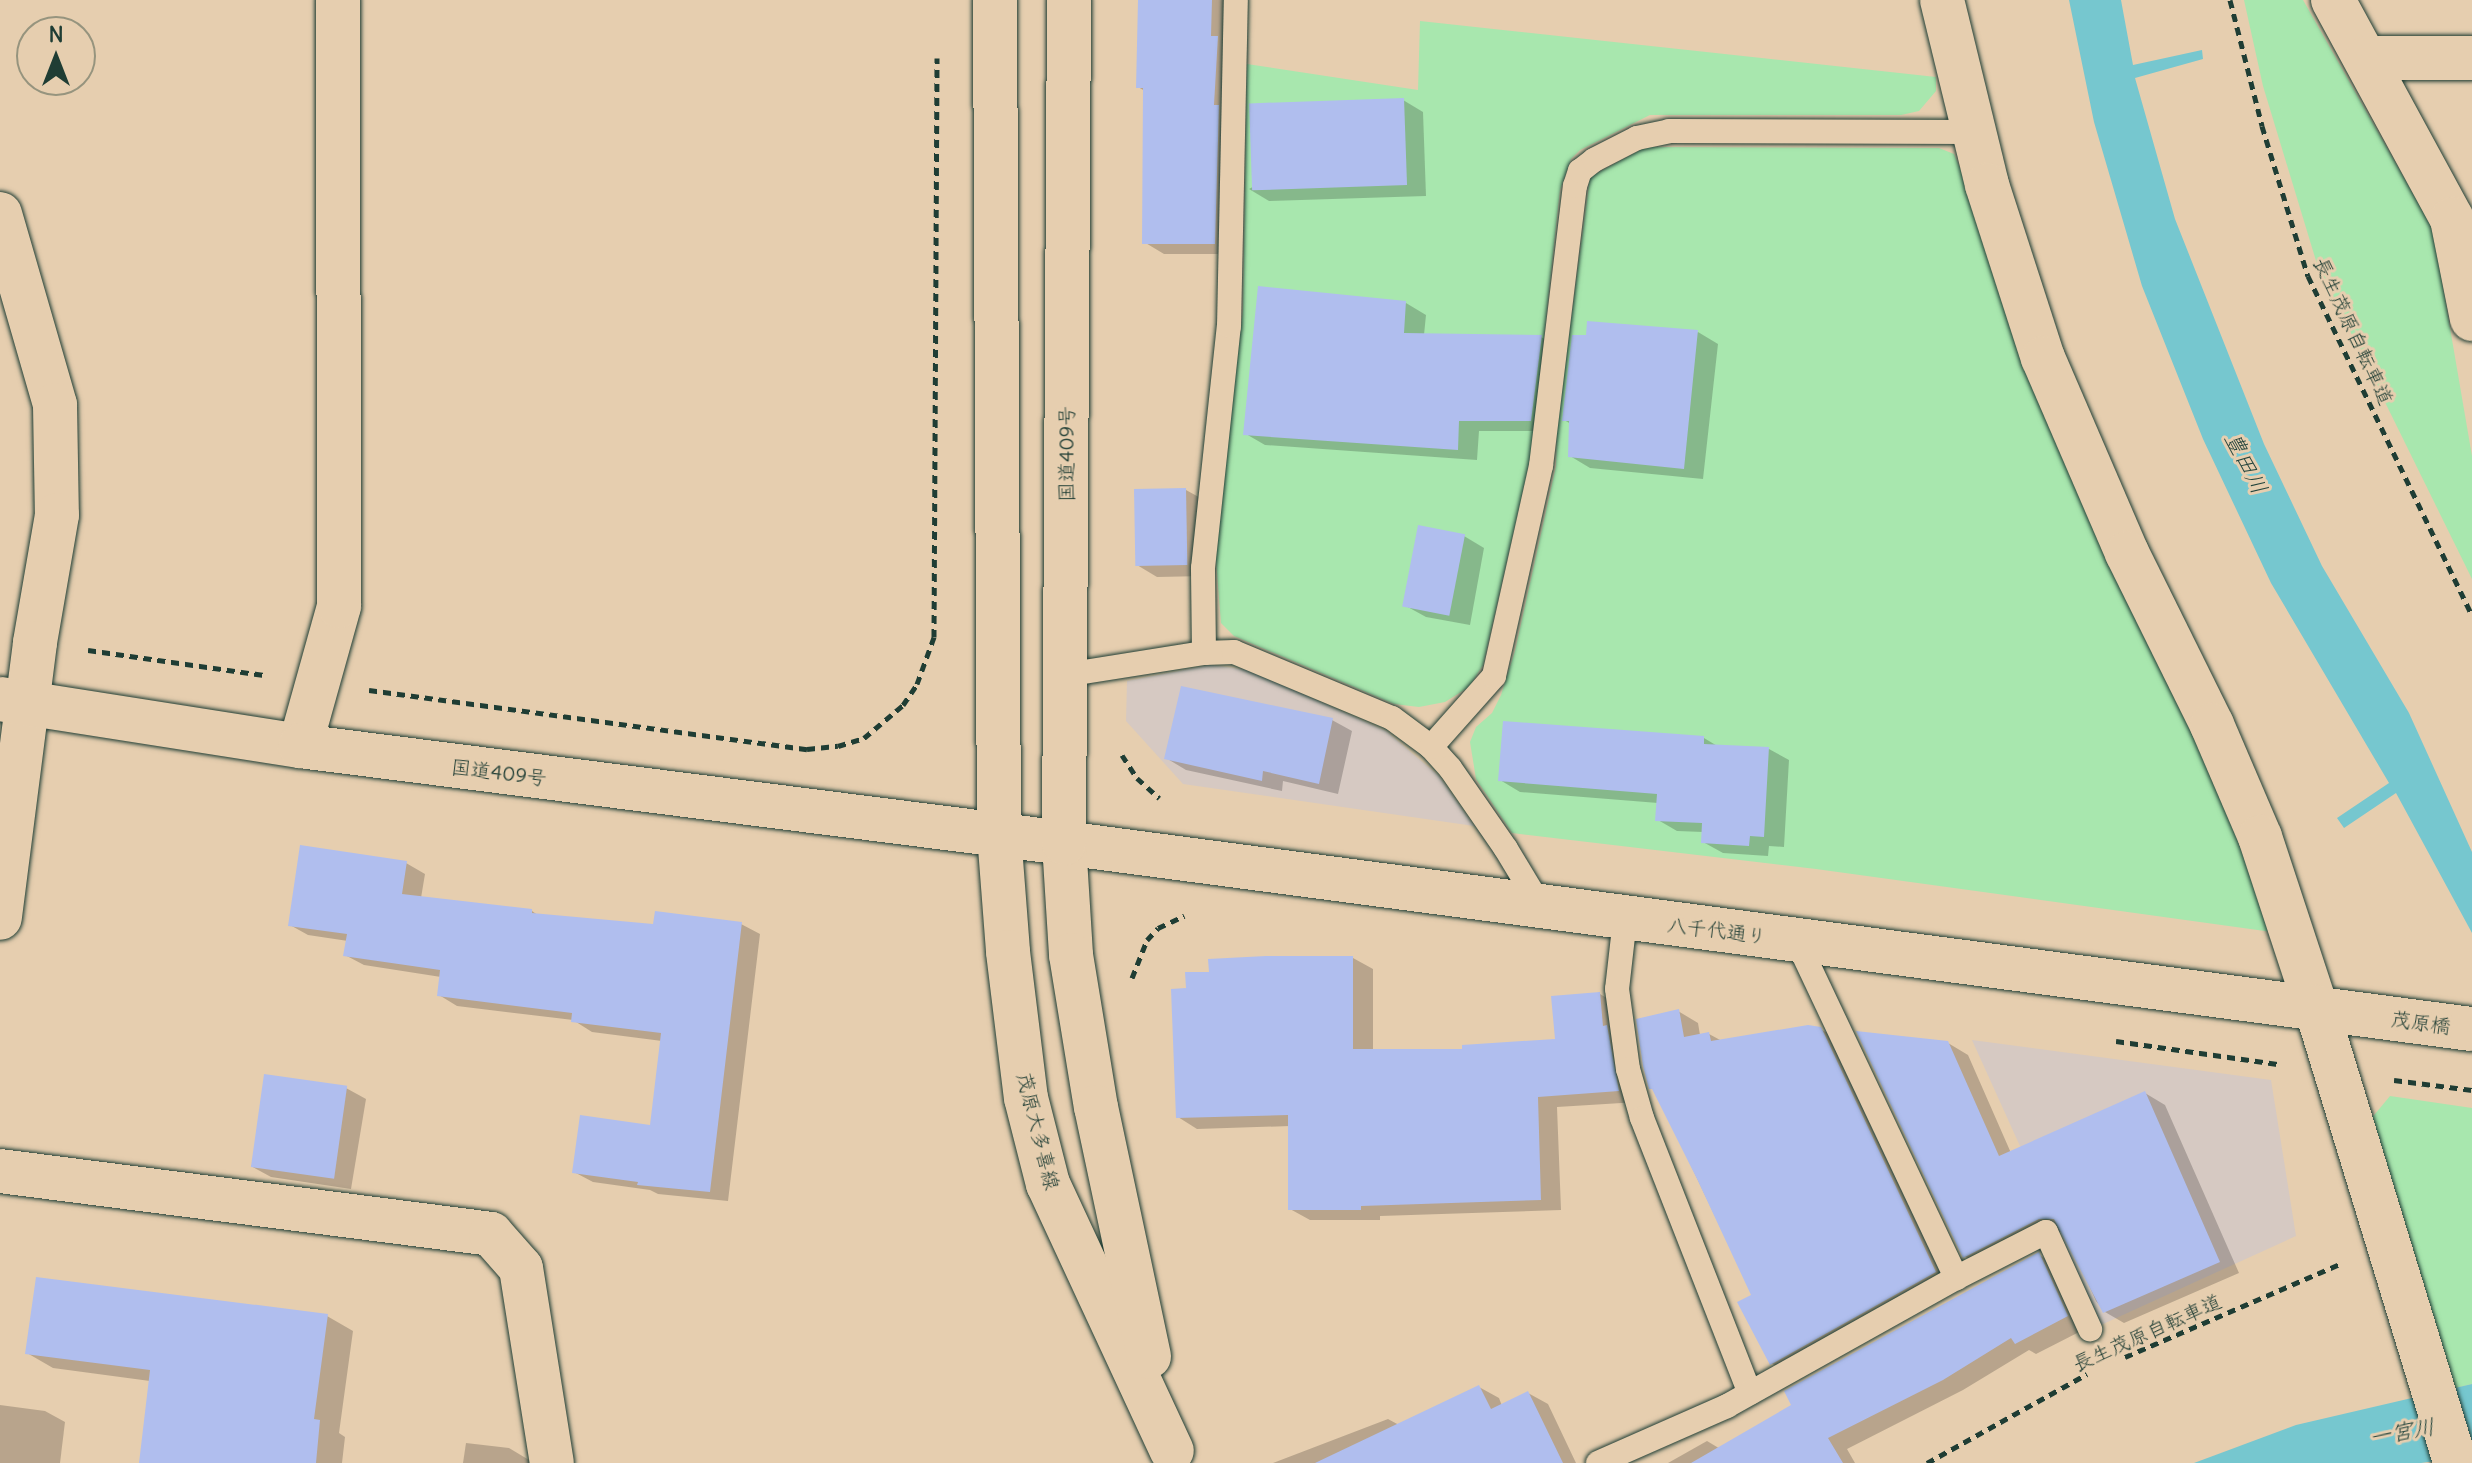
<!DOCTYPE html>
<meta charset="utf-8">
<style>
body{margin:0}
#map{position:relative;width:2472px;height:1463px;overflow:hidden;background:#e6ceaf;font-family:Delius,"Klee One",sans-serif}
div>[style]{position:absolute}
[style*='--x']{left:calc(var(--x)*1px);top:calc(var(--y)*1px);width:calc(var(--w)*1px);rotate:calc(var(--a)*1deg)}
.built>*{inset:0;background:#d6c9c2}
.green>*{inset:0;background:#a8e7ae}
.water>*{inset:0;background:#76c7cf}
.shadow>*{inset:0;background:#0003}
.building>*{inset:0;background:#b0beee;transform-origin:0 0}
.path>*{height:5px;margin-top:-2.5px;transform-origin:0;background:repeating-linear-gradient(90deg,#1f3d34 0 8px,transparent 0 14px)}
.roads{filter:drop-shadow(0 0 2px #1f3d34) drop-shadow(0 0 2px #1f3d34)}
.lane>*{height:24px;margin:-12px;padding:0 12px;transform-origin:12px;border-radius:12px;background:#e6ceaf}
.street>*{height:44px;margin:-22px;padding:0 22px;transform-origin:22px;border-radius:22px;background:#e6ceaf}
.secondary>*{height:44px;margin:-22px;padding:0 22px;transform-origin:22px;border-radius:22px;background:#e6ceaf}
.primary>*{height:44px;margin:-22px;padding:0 22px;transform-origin:22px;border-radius:22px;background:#e6ceaf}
.highway>*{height:44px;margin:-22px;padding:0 22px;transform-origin:22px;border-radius:22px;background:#e6ceaf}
span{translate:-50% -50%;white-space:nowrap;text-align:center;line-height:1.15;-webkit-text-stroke:6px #e6ceaf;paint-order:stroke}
.street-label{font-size:20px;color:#1f3d34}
.water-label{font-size:22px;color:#23443c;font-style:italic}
.north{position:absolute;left:16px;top:16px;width:80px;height:80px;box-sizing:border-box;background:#e6ceaf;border:2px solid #96947e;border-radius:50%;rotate:0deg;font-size:22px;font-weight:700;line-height:32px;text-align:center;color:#1f3d34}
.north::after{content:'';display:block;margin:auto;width:28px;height:36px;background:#1f3d34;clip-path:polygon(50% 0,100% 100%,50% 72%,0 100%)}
</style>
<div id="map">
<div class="built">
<div style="clip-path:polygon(1210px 665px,1249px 670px,1386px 731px,1439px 776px,1474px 826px,1183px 784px,1126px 721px,1127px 681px)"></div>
<div style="clip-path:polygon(1972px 1040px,2271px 1080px,2296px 1236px,2101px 1325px)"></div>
</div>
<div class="green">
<div style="clip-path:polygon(2244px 0,2303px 0,2433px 229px,2472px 456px,2472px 579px,2317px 264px,2263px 86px)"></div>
<div style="clip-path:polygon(1420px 21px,1936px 77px,1936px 91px,1919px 111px,1901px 115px,1650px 115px,1580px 150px,1571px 159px,1560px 190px,1531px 455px,1483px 665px,1469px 687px,1445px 702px,1419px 707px,1394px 704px,1234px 636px,1221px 623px,1215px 548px,1243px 310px,1247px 64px,1418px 90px)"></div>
<div style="clip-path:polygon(1646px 147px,1939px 148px,1954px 154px,2179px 682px,2272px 932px,1816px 869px,1512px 833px,1476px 779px,1470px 742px,1476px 727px,1492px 713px,1501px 695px,1515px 651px,1556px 466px,1557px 427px,1590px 177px)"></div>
<div style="clip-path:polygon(2390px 1096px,2472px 1108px,2472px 1384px,2455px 1388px,2370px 1120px)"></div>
</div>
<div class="water">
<div style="clip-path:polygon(2069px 0,2121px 0,2133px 65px,2202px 50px,2203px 59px,2135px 78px,2175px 219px,2264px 444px,2322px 566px,2409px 713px,2472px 852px,2472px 933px,2396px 793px,2344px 828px,2337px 818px,2389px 783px,2271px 583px,2203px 439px,2142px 286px,2094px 122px)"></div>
<div style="clip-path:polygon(2472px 1384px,2472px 1456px,2421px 1463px,2194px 1463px,2296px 1425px)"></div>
</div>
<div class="shadow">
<div style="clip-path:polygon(1140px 0,1232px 0,1235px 254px,1164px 254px,1144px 242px,1145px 91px,1138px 87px)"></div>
<div style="clip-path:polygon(1403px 100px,1423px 112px,1426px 196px,1269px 201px,1249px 189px)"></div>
<div style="clip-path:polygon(1406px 303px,1426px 315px,1424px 335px,1541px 337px,1561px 348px,1551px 431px,1479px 431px,1477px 460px,1265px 445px,1246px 434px)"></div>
<div style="clip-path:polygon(1698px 332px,1718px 344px,1703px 479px,1590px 468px,1570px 456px,1571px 424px,1564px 420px)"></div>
<div style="clip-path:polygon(1186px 490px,1206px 501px,1206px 576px,1157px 577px,1137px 565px)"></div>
<div style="clip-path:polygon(1464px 536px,1484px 548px,1470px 625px,1426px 617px,1406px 606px)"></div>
<div style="clip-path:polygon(1332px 720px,1352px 731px,1338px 794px,1283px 781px,1282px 791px,1186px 770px,1166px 758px)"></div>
<div style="clip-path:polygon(1704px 738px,1719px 747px,1769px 749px,1789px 760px,1784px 847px,1769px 846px,1768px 856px,1723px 853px,1703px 842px,1703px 832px,1677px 831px,1658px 820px,1658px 803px,1520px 792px,1500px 780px)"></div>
<div style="clip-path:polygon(406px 863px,425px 874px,421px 898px,532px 911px,539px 916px,655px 926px,741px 924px,760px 934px,728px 1201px,658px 1194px,650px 1190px,593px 1182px,574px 1172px,651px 1127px,662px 1041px,592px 1032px,573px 1020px,457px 1006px,439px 995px,441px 977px,364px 965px,345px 955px,348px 941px,308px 935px,290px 925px)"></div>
<div style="clip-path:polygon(1353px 958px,1373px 969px,1373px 1051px,1465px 1051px,1557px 1040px,1600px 994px,1620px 1006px,1638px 1102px,1557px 1107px,1561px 1210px,1380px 1216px,1380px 1220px,1310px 1220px,1290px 1209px,1290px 1126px,1197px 1129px,1178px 1117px,1188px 990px,1211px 974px)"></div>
<div style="clip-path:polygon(1678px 1011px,1698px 1023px,1700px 1035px,1709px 1034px,1722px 1041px,1820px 1029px,1841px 1040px,1955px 1283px,1791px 1375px,1771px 1363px,1753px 1296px,1655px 1090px)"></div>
<div style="clip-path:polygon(1948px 1043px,1968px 1055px,2011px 1153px,2145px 1093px,2165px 1105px,2239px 1273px,2124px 1323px,2105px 1312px,2096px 1301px,2064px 1230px,1984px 1268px,1964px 1256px)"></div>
<div style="clip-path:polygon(346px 1088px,366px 1099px,351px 1189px,271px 1177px,251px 1166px)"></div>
<div style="clip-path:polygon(2039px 1255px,2059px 1266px,2087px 1328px,2036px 1354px,2029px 1350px,1963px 1390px,1847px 1449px,1855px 1463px,1753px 1463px)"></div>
<div style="clip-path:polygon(327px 1316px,353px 1331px,339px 1433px,345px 1437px,342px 1463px,141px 1463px,150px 1381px,53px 1368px,27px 1353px)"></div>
<div style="clip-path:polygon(1479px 1387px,1499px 1398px,1502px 1406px,1528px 1393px,1548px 1404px,1576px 1463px,1273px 1463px,1388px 1419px,1399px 1425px)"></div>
<div style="clip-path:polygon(0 1405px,45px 1411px,65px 1422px,60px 1463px,0 1463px)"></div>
<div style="clip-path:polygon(1707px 1441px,1727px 1453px,1733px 1463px,1668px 1463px)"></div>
<div style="clip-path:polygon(466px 1443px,509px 1448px,529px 1460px,529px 1463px,463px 1463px)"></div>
</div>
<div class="building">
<div style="clip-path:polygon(1138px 0,1212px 0,1211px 36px,1218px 36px,1214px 105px,1219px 105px,1215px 244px,1142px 244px,1143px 88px,1136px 88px)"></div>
<div style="left:1404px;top:98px;width:87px;height:155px;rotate:88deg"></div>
<div style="clip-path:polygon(1258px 286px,1406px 301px,1404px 333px,1542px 335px,1531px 421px,1459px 421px,1458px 450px,1243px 435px)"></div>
<div style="clip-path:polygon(1587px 321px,1698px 330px,1684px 469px,1568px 457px,1569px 421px,1562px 421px,1572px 335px,1586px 335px)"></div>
<div style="left:1186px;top:488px;width:77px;height:52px;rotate:89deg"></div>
<div style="left:1418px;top:525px;width:48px;height:83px;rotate:11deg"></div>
<div style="clip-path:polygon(1181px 686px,1333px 718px,1319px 784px,1263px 771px,1262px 781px,1164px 759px)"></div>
<div style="clip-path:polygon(1503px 721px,1704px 736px,1704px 744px,1769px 747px,1764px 837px,1750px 836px,1749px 846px,1701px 843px,1702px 823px,1655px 821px,1657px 794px,1498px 781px)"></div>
<div style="clip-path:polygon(300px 845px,407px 861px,402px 894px,532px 909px,532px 913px,653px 924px,655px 911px,742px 922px,710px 1192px,637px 1185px,638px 1182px,572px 1173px,580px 1115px,650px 1125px,661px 1033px,571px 1022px,572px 1013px,437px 996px,440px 970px,343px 956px,347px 934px,288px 926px)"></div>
<div style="clip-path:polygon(1266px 956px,1353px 956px,1353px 1049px,1462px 1049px,1462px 1045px,1555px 1039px,1551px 996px,1600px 992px,1603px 1026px,1607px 1025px,1619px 1091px,1538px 1097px,1541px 1200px,1361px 1206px,1361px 1210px,1288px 1210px,1288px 1115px,1176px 1118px,1171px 989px,1186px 988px,1185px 972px,1209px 972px,1208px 959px)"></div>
<div style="clip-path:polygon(1679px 1009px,1684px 1037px,1709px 1032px,1711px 1041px,1808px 1025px,1821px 1027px,1936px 1272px,1770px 1365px,1737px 1302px,1751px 1295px,1698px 1181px,1652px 1089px,1649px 1089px,1643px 1066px,1636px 1019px)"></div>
<div style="clip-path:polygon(1856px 1031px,1948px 1041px,1999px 1156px,2145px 1091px,2220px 1262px,2103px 1313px,2054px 1219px,2039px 1219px,1963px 1258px)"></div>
<div style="left:264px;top:1074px;width:84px;height:94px;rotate:8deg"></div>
<div style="clip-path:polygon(2039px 1252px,2068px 1316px,2015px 1344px,2011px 1338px,1943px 1380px,1828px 1438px,1843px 1463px,1691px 1463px,1791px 1405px,1784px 1391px)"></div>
<div style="clip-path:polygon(36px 1277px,328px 1314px,314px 1419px,320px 1420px,316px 1463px,139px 1463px,150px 1370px,25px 1354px)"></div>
<div style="clip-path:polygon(1479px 1385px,1491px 1409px,1528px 1391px,1563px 1463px,1315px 1463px)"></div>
</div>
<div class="path">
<div style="--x:2230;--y:0;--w:130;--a:75.7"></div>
<div style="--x:2262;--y:126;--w:157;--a:73"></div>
<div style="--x:2308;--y:276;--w:377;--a:64.2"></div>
<div style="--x:88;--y:650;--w:178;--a:8.1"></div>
<div style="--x:369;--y:690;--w:442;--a:7.7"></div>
<div style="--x:807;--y:749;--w:31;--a:-6"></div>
<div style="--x:838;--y:746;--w:27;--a:-17"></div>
<div style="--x:864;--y:738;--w:51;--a:-40.2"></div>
<div style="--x:903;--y:705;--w:25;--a:-56"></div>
<div style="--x:917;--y:684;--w:50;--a:-70.1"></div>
<div style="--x:934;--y:637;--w:579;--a:-89.7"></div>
<div style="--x:1122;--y:755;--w:27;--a:57"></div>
<div style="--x:1137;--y:778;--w:30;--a:42"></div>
<div style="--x:1132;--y:978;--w:41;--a:-68.5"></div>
<div style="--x:1147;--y:940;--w:16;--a:-47"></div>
<div style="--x:1158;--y:928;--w:29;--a:-25"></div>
<div style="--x:2116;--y:1041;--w:163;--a:8.1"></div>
<div style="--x:2394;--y:1080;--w:79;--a:7.3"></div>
<div style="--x:2125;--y:1357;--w:234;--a:-23.4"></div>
<div style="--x:1927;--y:1463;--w:183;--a:-29.1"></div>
</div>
<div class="roads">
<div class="lane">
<div style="--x:1204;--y:653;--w:85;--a:-90.7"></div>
<div style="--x:1203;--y:568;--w:243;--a:-83.9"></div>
<div style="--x:1229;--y:326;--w:326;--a:-88.8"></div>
<div style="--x:1065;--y:675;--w:141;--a:-9"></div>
<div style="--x:1204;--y:653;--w:30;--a:-2"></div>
<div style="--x:1234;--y:652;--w:171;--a:22.7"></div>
<div style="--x:1392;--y:718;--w:49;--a:36.6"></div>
<div style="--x:1431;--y:747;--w:28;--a:48"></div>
<div style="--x:1450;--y:768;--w:98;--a:55.3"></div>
<div style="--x:1506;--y:849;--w:68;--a:58.9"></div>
<div style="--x:1431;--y:747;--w:95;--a:-48.4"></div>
<div style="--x:1494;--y:676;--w:215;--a:-77.4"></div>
<div style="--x:1541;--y:466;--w:282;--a:-83.1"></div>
<div style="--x:1575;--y:186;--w:16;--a:-72"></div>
<div style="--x:1580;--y:171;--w:18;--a:-38"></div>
<div style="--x:1594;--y:160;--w:48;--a:-27.1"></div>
<div style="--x:1637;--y:138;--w:33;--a:-12"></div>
<div style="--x:1669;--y:131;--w:303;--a:0.2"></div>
<div style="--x:1625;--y:919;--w:70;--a:96.5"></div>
<div style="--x:1617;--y:989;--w:81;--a:82.2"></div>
<div style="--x:1628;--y:1069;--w:51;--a:74.1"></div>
<div style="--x:1642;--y:1118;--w:295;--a:68.6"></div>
<div style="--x:1797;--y:941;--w:373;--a:64.7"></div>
<div style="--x:1598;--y:1463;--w:141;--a:-23.8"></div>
<div style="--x:1727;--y:1406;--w:262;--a:-29.2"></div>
<div style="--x:1956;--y:1278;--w:101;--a:-27.1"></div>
<div style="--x:2046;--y:1232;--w:107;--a:65.6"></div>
</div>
<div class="street">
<div style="--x:1942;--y:0;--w:190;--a:76.3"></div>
<div style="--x:1987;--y:185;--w:182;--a:72.1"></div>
<div style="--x:2043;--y:358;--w:212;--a:66.7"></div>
<div style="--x:2127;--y:553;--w:192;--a:63.7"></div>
<div style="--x:2212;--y:725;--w:122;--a:66.8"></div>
<div style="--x:2260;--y:837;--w:179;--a:71.8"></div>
<div style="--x:2316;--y:1007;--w:477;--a:73"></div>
<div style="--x:2333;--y:0;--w:249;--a:61.5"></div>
<div style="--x:2452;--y:219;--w:102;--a:78.7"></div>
<div style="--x:2367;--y:58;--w:105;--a:0"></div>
<div style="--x:0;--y:214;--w:199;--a:73.9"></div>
<div style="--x:55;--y:405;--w:110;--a:89"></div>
<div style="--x:57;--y:515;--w:130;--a:99.8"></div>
<div style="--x:35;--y:643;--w:277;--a:97.3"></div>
<div style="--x:300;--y:746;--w:145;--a:-74.4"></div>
<div style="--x:339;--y:606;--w:606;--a:-90.09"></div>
<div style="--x:0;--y:1171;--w:495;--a:7.3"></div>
<div style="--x:491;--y:1234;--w:45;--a:48.6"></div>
<div style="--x:521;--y:1268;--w:197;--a:81"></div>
</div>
<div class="secondary">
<div style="--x:1064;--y:843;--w:1420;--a:7.53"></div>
</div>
<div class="primary">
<div style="--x:999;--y:834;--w:118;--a:85.6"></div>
<div style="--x:1008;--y:952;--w:147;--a:83"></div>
<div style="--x:1026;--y:1098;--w:89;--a:75.7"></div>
<div style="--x:1048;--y:1184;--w:294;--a:65.1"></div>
<div style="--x:1064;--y:843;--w:112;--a:86.4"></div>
<div style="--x:1071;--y:955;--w:154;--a:80.7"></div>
<div style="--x:1096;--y:1107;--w:255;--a:78"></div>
</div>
<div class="highway">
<div style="--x:995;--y:0;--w:834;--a:89.73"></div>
<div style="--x:0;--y:699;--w:304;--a:8.9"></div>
<div style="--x:300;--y:746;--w:770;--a:7.24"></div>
<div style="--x:1064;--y:843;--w:843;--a:-89.66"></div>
</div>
</div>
<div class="street-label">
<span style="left:2354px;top:331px;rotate:65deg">長生茂原自転車道</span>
<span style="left:1066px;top:454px;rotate:-90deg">国道409号</span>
<span style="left:499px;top:772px;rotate:7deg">国道409号</span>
<span style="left:1717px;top:930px;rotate:7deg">八千代通り</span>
<span style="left:2421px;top:1022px;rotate:8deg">茂原橋</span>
<span style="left:1039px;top:1131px;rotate:76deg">茂原大多喜線</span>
<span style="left:2147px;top:1332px;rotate:-24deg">長生茂原自転車道</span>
</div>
<div class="water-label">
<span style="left:2246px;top:463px;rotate:63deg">豊田川</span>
<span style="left:2402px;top:1432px;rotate:-10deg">一宮川</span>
</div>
<div class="north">N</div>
</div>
